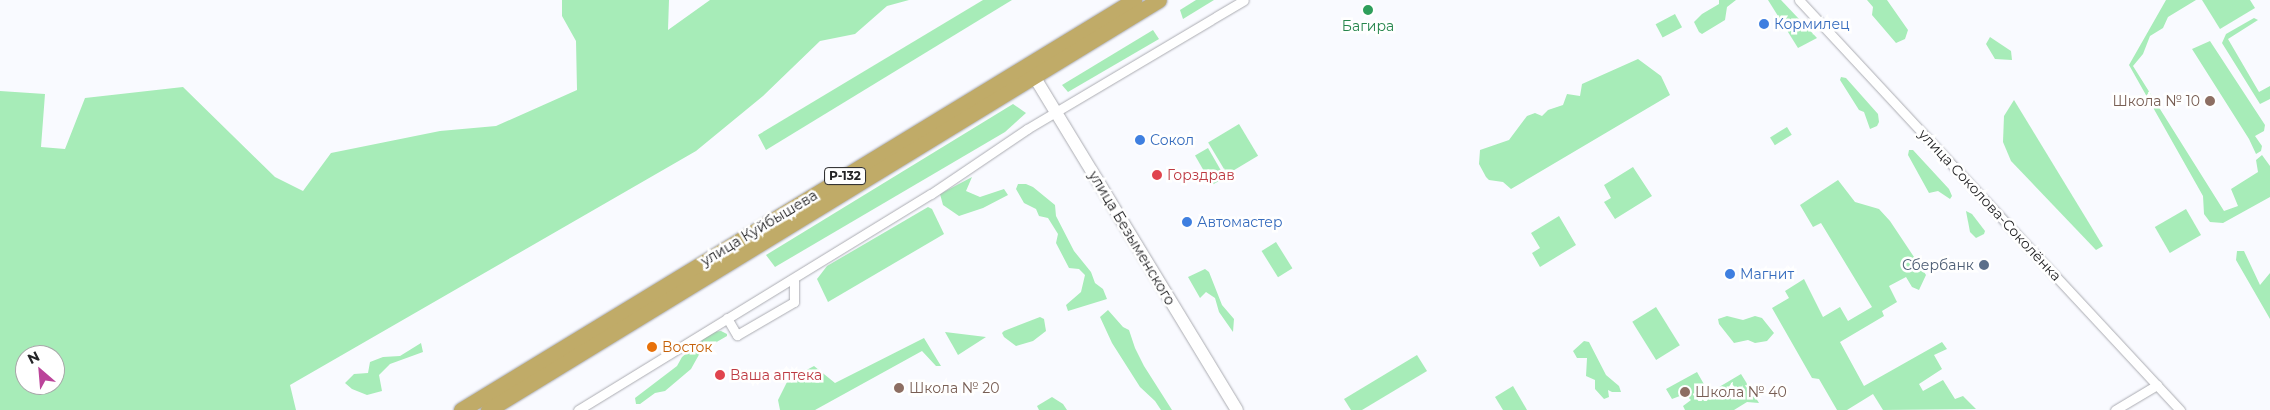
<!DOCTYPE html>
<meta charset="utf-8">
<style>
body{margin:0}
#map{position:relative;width:2270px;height:410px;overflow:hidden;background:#f9faff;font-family:Montserrat,sans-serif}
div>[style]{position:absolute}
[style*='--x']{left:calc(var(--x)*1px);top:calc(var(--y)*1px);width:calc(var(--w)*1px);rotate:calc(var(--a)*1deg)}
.green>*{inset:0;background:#a7ecb8;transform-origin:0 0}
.roads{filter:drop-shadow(0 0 1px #abacb2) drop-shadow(0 0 1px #abacb2)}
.minor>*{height:9px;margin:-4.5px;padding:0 4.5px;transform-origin:4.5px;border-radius:4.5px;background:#fff}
.secondary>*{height:12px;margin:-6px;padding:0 6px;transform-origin:6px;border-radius:6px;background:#fff}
.trunk>*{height:15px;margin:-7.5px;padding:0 7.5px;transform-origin:7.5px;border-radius:7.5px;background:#c0ab68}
.dots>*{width:14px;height:14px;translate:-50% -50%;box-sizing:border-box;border:2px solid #fff;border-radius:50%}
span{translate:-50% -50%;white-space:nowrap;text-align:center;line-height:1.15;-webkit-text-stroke:5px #fff;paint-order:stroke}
.shield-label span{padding:1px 4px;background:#fff;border:1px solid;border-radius:4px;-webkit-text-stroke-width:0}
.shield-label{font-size:12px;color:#242426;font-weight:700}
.shop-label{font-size:14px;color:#366cbe}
.left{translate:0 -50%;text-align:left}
.leisure-label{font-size:14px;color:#27864d}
.education-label{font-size:14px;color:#785e54}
.right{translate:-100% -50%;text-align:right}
.health-label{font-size:14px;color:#be3a42}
.street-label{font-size:14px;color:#242426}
.service-label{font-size:14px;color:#4e5e75}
.food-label{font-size:14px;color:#c56008}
.north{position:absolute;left:15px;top:345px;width:50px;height:50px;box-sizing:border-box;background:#fff;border:1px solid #a7a7a8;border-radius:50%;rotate:333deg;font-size:14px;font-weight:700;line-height:20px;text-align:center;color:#242426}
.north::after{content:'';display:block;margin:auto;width:18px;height:22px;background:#bb449a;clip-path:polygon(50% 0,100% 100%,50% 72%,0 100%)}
</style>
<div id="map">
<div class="green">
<div style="clip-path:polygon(evenodd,562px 0,669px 0,668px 30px,710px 0,909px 0,887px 6px,855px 34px,820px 41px,763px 96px,696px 151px,290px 385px,296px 410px,0 410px,0 91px,45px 94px,41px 147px,65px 149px,85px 98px,183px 87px,275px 177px,303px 191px,331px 153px,440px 131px,496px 126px,577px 90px,576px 41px,562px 16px,562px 0,25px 355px,55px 355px,55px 385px,25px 385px,25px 355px)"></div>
<div style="clip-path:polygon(983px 0,1012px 0,766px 150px,758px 135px)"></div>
<div style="clip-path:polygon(1196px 0,1214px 0,1183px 19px,1180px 10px)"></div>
<div style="clip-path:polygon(1719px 0,1736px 0,1727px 7px,1725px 20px,1702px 34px,1699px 32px,1694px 22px,1702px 14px,1719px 4px)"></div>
<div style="clip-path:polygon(1768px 0,1781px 0,1817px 38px,1798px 48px)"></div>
<div style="clip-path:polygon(1867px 0,1887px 0,1908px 30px,1905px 39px,1896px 43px,1872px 15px,1873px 7px)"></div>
<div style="clip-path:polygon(2166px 0,2196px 0,2168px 17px,2163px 28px,2150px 36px,2143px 54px,2133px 66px,2224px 211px,2238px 206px,2231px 189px,2258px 172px,2256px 160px,2262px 155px,2270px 166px,2270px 197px,2223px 223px,2210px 222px,2204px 214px,2203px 196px,2129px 65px)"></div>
<div style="clip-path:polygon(2202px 0,2250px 0,2255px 8px,2220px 29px)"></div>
<div style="left:1675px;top:14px;width:15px;height:22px;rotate:62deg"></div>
<div style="clip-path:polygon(2254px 18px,2258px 20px,2228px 39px,2259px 92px,2270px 86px,2270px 99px,2260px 104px,2222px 43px,2226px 34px)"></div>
<div style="clip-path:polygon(1153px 30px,1159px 39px,1068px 92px,1062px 85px)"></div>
<div style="clip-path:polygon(1990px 37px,2011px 51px,2012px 60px,1995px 59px,1986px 44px)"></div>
<div style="clip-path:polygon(2210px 41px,2265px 125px,2264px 131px,2255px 136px,2262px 146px,2261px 151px,2256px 154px,2249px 139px,2192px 49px)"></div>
<div style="clip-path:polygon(1638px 59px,1661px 76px,1670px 95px,1511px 189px,1503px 182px,1489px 180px,1486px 177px,1479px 164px,1480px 150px,1509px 140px,1527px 116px,1535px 113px,1542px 116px,1548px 110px,1563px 105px,1567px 94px,1580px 96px,1582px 84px)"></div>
<div style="clip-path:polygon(1841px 77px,1846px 78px,1878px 114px,1879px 122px,1877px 126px,1870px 129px,1864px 112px,1859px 110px,1840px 80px)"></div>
<div style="clip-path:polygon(2014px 100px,2103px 246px,2096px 250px,2011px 161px,2003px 142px,2004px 116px)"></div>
<div style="clip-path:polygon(1013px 104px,1026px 113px,1005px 132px,775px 267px,766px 255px)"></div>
<div style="left:1239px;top:124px;width:37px;height:36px;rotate:59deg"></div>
<div style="left:1787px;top:127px;width:9px;height:20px;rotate:58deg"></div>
<div style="left:1208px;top:148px;width:34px;height:15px;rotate:60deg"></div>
<div style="clip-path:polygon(1909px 150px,1913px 150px,1949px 189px,1952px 196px,1950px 199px,1938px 191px,1929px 193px,1908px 155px)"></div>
<div style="clip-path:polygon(1633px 167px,1652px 196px,1615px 219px,1604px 202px,1611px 198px,1604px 185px)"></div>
<div style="clip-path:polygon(972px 177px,966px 191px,980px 197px,1004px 189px,1008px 195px,983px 208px,959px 216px,943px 205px,940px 194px)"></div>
<div style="clip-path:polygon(1838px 180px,1855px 202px,1879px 209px,1890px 221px,1926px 275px,1919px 290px,1912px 287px,1906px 277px,1889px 286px,1897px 302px,1882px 311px,1884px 316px,1840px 342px,1864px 386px,1942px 342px,1947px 349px,1934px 355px,1942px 369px,1919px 384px,1923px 391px,1943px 380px,1955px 399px,1963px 396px,1976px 409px,1883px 410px,1873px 394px,1847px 410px,1837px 410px,1819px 379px,1812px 378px,1772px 308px,1789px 298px,1785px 291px,1804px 279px,1823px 317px,1840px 307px,1848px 321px,1872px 307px,1821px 223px,1813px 227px,1800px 205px)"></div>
<div style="clip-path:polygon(1018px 184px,1026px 184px,1033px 187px,1055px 205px,1056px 216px,1074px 251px,1091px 272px,1095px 283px,1103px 289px,1107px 299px,1068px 311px,1066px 305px,1081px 292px,1085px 275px,1079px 269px,1069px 268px,1056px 243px,1058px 234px,1048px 218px,1039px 216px,1036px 209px,1024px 203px,1016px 189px)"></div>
<div style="clip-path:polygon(928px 207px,932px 209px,944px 234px,828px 302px,817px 279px,827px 266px)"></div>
<div style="left:2186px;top:209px;width:30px;height:36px;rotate:60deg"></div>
<div style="clip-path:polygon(1966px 211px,1972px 214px,1985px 231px,1984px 234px,1976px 238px,1970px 232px)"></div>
<div style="clip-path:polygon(1559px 216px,1576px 245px,1540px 267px,1532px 253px,1540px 248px,1531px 233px)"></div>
<div style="left:1276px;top:242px;width:31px;height:17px;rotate:58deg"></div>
<div style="clip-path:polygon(2237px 251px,2244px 251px,2260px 285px,2270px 273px,2270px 319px,2236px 260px)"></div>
<div style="clip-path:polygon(1205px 269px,1209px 272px,1222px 305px,1234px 319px,1233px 332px,1219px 312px,1215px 298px,1206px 292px,1200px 298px,1188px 277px)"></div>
<div style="left:1656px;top:307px;width:45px;height:28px;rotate:58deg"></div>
<div style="clip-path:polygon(1108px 310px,1123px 327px,1129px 330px,1135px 348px,1144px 366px,1172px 410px,1161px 410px,1155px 401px,1140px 387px,1112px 343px,1100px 317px)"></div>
<div style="clip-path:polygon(1727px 316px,1743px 320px,1755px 316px,1762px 318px,1774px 333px,1767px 341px,1755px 343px,1748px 340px,1734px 343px,1719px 324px,1718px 319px)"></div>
<div style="clip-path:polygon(1040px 317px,1044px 319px,1046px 331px,1033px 341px,1016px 346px,1004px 337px,1002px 333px,1004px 331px)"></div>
<div style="clip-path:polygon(721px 331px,727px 334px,727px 336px,701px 351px,691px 369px,665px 391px,655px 393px,640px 404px,636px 404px,635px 398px,677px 366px,682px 357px,712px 332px)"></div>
<div style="clip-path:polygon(945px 332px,986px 337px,958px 355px)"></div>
<div style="clip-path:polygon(924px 338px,941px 366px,936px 366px,922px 351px,815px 410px,780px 410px,778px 400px,788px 380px,814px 366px,835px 383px)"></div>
<div style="clip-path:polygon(1584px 341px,1589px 342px,1606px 375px,1619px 386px,1621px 392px,1612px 392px,1608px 390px,1609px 397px,1604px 399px,1595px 389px,1595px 380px,1586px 376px,1587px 358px,1577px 358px,1573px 351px)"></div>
<div style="clip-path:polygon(421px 343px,423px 352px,390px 364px,379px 375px,382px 391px,367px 395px,352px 389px,345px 383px,354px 374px,368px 373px,370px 362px,383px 357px,400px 356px)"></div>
<div style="clip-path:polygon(1417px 355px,1427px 371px,1362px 410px,1351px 410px,1344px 399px)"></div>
<div style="clip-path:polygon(1697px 372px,1709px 393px,1741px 374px,1759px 403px,1747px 402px,1734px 410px,1685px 410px,1683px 406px,1691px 400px,1685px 394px,1672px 399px,1666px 389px)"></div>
<div style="clip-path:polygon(1513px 386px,1527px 410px,1503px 410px,1495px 397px)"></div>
<div style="clip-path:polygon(1052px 397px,1063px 404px,1067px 410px,1039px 410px,1037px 406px)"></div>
</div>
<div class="roads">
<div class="minor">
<div style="--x:1799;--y:0;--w:560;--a:47.1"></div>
<div style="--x:727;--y:318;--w:20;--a:60"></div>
<div style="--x:737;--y:335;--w:66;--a:-30.1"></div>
<div style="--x:794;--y:302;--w:23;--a:-90"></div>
<div style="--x:578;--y:410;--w:414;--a:-31.5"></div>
<div style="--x:931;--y:194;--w:116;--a:-34.1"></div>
<div style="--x:1027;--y:129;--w:252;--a:-30.7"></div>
<div style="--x:2115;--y:410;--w:49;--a:-30.8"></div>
</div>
<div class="secondary">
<div style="--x:1029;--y:68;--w:400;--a:58.7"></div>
</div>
<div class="trunk">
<div style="--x:461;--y:410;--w:788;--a:-31.35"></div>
<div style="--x:488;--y:410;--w:786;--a:-31.43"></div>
</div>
</div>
<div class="dots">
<div style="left:1368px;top:10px;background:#2e9e5b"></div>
<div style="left:1764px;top:24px;background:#3f7fe0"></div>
<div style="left:2210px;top:101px;background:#8d6e63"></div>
<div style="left:1140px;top:140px;background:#3f7fe0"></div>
<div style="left:1157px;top:175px;background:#e0444e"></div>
<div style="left:1187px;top:222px;background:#3f7fe0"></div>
<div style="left:1984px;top:265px;background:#5c6f8a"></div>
<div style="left:1730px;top:274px;background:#3f7fe0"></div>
<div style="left:652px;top:347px;background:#e8710a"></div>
<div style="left:720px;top:375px;background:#e0444e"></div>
<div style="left:899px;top:388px;background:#8d6e63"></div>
<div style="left:1685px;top:392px;background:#8d6e63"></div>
</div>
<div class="shield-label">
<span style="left:845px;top:176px">Р-132</span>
</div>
<div class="shop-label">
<span class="left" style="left:1774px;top:24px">Кормилец</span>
<span class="left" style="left:1150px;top:140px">Сокол</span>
<span class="left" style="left:1197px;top:222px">Автомастер</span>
<span class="left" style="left:1740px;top:274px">Магнит</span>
</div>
<div class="leisure-label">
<span style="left:1368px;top:26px">Багира</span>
</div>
<div class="education-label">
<span class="right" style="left:2200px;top:101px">Школа № 10</span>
<span class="left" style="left:909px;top:388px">Школа № 20</span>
<span class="left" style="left:1695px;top:392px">Школа № 40</span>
</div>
<div class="health-label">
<span class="left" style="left:1167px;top:175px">Горздрав</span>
<span class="left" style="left:730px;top:375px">Ваша аптека</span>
</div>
<div class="street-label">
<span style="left:1990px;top:205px;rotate:47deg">улица Соколова-Соколёнка</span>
<span style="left:759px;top:228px;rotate:-31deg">улица Куйбышева</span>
<span style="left:1132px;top:238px;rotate:59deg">улица Безыменского</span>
</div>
<div class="service-label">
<span class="right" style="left:1974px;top:265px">Сбербанк</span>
</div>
<div class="food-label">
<span class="left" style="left:662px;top:347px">Восток</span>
</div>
<div class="north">N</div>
</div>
